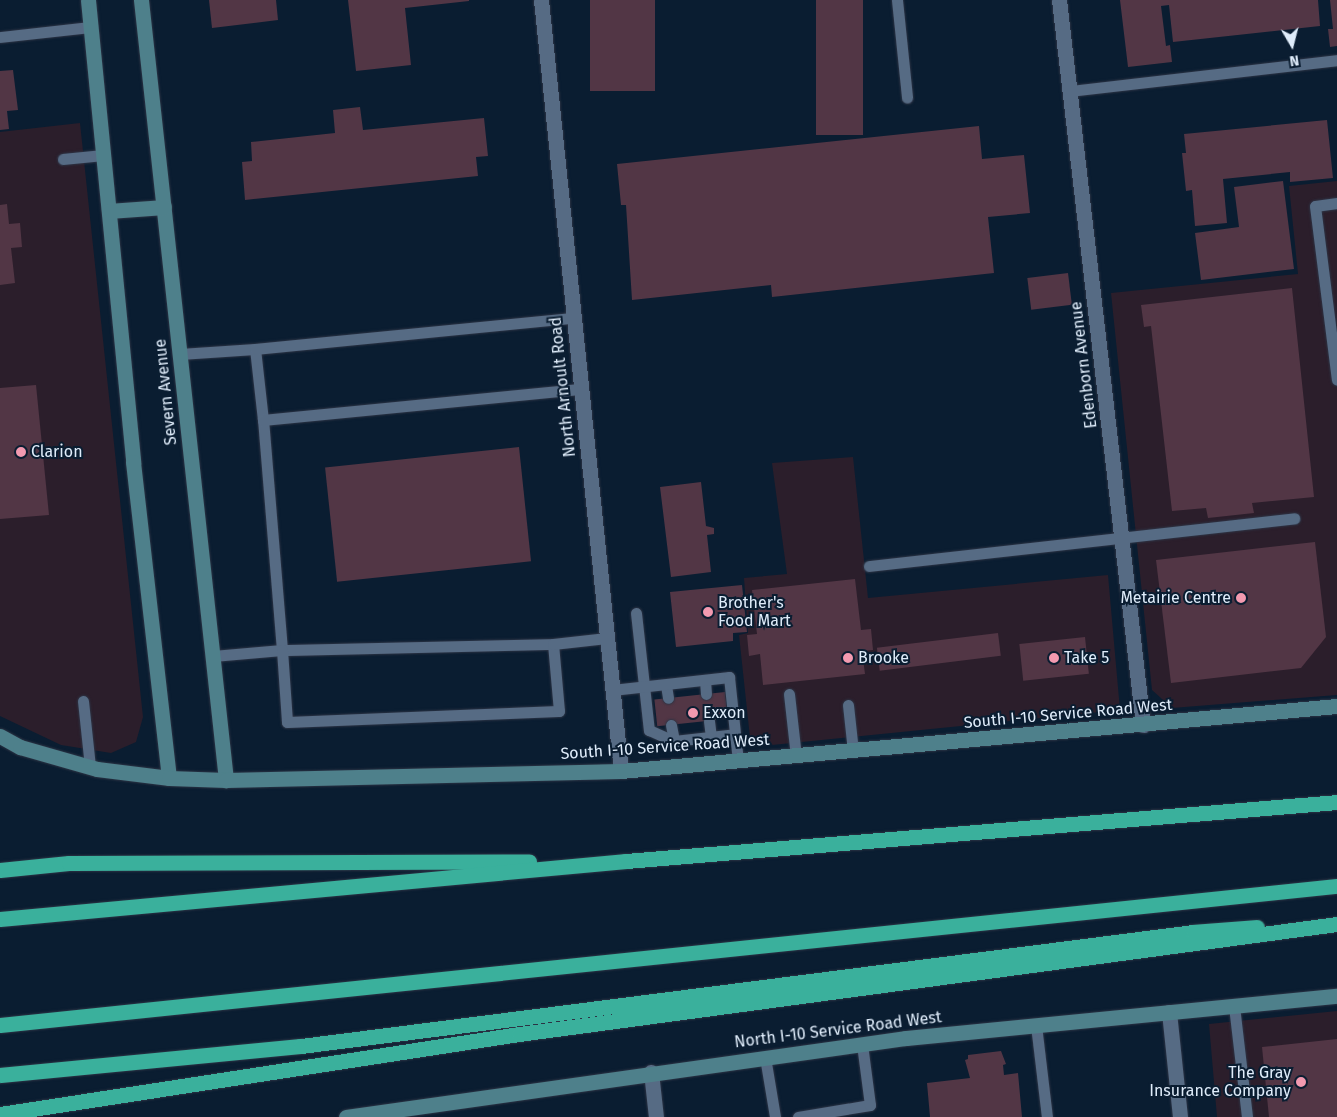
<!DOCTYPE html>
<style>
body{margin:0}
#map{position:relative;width:1337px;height:1117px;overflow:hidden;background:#0a1d31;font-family:"Fira Sans",sans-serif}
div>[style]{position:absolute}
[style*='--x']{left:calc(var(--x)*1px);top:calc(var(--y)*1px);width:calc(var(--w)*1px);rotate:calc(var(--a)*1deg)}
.commercial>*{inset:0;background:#2b1e2b}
.building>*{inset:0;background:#523645;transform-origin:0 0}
.roads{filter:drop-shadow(0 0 1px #2d3445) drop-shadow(0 0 1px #2d3445)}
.lane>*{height:11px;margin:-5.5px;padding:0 5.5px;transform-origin:5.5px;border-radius:5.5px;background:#566b84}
.street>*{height:15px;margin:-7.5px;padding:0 7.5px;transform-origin:7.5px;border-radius:7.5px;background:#566b84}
.secondary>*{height:15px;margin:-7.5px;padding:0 7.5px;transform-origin:7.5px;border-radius:7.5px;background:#4e808b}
.highway>*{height:15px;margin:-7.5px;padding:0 7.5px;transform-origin:7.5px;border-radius:7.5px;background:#3ab09c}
.dots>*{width:14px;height:14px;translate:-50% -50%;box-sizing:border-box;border:2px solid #0a1d31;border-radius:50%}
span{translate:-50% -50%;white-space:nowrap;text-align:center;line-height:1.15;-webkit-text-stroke:4px #0a1d31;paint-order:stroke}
.street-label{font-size:16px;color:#dfecfa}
.poi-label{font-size:16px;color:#dfecfa}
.left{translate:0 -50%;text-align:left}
.right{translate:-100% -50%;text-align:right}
.north{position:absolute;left:1267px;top:20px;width:50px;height:50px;-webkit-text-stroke:4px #0a1d31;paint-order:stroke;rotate:172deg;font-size:14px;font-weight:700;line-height:20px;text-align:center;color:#dfecfa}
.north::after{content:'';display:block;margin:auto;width:18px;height:22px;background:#dfecfa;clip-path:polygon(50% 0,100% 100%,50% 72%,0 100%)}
</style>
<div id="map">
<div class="commercial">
<div style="clip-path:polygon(80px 123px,143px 717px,136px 742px,111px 753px,61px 745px,0 716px,0 132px)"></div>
<div style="clip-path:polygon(1337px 181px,1337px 695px,1172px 708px,1152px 690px,1111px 293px,1298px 274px,1289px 186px)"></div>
<div style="clip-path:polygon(853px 457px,868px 598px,1108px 575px,1120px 710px,751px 747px,739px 635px,748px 633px,744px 578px,787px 574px,772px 463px)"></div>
<div style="clip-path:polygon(1337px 1011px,1337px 1117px,1217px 1117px,1209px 1024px)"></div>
</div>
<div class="building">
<div style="clip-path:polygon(209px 0,276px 0,278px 20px,212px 28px)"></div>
<div style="clip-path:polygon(348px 0,469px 0,469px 1px,405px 8px,411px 65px,356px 71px)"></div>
<div style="left:590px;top:0;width:65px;height:91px"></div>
<div style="left:816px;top:0;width:47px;height:135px"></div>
<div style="clip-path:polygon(1120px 0,1318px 0,1320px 26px,1173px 42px,1169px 5px,1161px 6px,1166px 46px,1170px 45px,1172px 62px,1128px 67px)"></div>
<div style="clip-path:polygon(1330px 0,1337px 0,1337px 46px,1330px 47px,1328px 29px,1333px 29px)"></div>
<div style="clip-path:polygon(13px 70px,18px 110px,7px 111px,9px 129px,0 130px,0 71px)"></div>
<div style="clip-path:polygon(360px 107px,363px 130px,484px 118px,488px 156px,476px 157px,478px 176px,245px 200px,242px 162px,252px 161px,251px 142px,335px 133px,333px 110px)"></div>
<div style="clip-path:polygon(1327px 120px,1333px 178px,1290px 182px,1290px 172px,1223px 179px,1227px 223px,1195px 226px,1192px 190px,1186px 191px,1182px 153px,1186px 153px,1184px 134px)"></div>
<div style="clip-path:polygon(979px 126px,982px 159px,1024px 155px,1030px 213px,988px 217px,994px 273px,772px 297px,771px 285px,632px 300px,626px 205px,621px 205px,617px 164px)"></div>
<div style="clip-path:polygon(1283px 181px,1294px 269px,1201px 280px,1195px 233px,1239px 227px,1234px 187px)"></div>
<div style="clip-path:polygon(7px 204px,9px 224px,20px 223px,22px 247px,11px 248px,15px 283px,0 285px,0 205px)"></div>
<div style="left:1068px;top:273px;width:32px;height:41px;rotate:83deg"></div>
<div style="clip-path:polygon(1292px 288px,1314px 497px,1252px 503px,1254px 513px,1208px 518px,1206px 508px,1172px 511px,1151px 326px,1144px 327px,1141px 305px)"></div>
<div style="clip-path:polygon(36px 385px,49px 515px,0 519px,0 388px)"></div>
<div style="left:519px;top:447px;width:115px;height:195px;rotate:84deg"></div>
<div style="clip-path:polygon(701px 482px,706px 526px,714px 528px,714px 534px,707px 535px,711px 572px,671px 577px,660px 487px)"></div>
<div style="clip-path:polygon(1315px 542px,1326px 637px,1301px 668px,1171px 683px,1156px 560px)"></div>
<div style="clip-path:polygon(855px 579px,861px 630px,871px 629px,873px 650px,862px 651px,865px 674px,763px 685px,760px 654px,749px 656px,747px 635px,757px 634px,752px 590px)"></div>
<div style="clip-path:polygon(742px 585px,747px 632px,733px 633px,733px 641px,676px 647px,670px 592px)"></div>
<div style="left:998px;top:633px;width:23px;height:122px;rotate:83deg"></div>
<div style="left:1085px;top:637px;width:37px;height:66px;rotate:84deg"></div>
<div style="left:725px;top:692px;width:27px;height:71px;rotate:84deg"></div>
<div style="clip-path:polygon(1337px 1039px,1337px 1117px,1269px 1117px,1262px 1047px)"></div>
<div style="clip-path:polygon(1001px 1051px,1006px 1064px,1003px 1065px,1004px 1075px,1018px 1073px,1022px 1117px,930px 1117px,927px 1083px,970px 1078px,965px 1060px,968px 1059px,968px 1055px)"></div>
</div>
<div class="roads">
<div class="lane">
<div style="--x:897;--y:0;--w:98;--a:84.1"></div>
<div style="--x:0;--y:37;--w:92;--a:-6.3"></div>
<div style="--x:1070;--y:91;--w:269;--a:-6.6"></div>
<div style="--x:63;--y:159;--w:40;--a:-5.7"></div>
<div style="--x:1337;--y:203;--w:22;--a:172"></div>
<div style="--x:1315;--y:206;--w:175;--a:82.8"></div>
<div style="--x:180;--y:354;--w:75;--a:-3.8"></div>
<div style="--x:263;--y:420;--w:71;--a:-96.4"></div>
<div style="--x:255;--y:349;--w:321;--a:-5.6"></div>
<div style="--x:869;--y:566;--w:428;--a:-6.4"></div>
<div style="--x:636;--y:613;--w:118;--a:83.7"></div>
<div style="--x:649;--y:730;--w:27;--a:24"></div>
<div style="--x:674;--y:741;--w:61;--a:-6.5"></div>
<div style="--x:553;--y:644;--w:271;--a:178.7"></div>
<div style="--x:282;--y:650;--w:231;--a:-94.7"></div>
<div style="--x:263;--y:420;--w:320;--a:-5.6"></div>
<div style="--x:213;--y:656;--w:69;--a:-5"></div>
<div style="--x:282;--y:650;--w:72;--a:86"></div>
<div style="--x:287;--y:722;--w:272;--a:-2.3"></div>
<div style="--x:559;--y:711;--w:67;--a:-95.1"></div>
<div style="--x:553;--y:644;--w:54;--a:-6.3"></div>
<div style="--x:705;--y:680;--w:14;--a:86"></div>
<div style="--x:666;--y:685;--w:13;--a:81"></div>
<div style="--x:612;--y:690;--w:118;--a:-6.3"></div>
<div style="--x:729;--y:677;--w:84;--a:83.9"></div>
<div style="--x:789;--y:694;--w:62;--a:83.6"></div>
<div style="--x:83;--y:701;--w:66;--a:83.9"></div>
<div style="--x:848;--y:705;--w:46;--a:83.8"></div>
<div style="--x:709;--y:721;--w:16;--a:83"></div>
<div style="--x:671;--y:725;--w:16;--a:79"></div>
<div style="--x:1234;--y:1006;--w:112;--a:83.3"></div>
<div style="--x:1036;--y:1025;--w:93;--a:83.2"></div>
<div style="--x:765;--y:1057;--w:61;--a:80.5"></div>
<div style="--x:798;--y:1117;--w:73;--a:-9.5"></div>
<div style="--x:870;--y:1105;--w:62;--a:-97.5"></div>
</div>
<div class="street">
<div style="--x:541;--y:0;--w:775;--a:84.08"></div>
<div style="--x:1059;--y:0;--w:730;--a:83.39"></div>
<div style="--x:1169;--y:1012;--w:106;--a:84"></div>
<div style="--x:651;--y:1072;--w:45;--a:83.7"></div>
</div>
<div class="secondary">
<div style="--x:88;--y:0;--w:464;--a:84.4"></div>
<div style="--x:133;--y:462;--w:318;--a:83.5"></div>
<div style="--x:141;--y:0;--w:785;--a:83.78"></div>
<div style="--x:109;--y:211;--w:55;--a:-4.2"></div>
<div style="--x:0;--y:736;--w:23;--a:29"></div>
<div style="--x:20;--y:747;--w:80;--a:15.9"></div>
<div style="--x:97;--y:769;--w:73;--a:7.1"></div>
<div style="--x:169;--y:778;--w:57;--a:2"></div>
<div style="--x:226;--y:780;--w:395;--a:-1.3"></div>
<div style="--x:621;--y:771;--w:719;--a:-5.19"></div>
<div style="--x:346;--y:1117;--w:566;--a:-8.03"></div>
<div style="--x:906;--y:1038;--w:433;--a:-5.6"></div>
</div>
<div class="highway">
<div style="--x:0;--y:870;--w:69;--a:-5.8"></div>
<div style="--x:69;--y:863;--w:460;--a:-0.2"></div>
<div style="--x:0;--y:919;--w:629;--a:-5.29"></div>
<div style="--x:626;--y:861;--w:713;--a:-4.74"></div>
<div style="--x:0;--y:1025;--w:1344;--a:-5.94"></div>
<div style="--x:0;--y:1075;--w:302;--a:-5.5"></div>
<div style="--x:301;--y:1046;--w:899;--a:-7.28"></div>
<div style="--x:1193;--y:932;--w:64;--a:-4.5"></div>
<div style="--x:0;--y:1114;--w:525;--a:-8.76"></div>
<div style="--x:519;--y:1034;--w:825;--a:-7.66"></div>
</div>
</div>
<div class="dots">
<div style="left:21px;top:452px;background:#f29ab0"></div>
<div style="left:1241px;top:598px;background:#f29ab0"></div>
<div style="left:708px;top:612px;background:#f29ab0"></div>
<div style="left:848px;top:658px;background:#f29ab0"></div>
<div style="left:1054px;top:658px;background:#f29ab0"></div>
<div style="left:693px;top:713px;background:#f29ab0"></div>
<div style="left:1301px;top:1082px;background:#f29ab0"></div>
</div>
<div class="street-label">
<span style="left:1084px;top:365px;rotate:-97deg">Edenborn Avenue</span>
<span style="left:563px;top:387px;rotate:-96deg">North Arnoult Road</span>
<span style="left:166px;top:392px;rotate:-96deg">Severn Avenue</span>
<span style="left:1068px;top:714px;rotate:-5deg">South I-10 Service Road West</span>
<span style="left:665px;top:747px;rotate:-4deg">South I-10 Service Road West</span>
<span style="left:838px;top:1030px;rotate:-7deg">North I-10 Service Road West</span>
</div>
<div class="poi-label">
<span class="left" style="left:31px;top:452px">Clarion</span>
<span class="right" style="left:1231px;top:598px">Metairie Centre</span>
<span class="left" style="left:718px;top:612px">Brother's<br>Food Mart</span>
<span class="left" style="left:858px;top:658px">Brooke</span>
<span class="left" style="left:1064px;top:658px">Take 5</span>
<span class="left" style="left:703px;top:713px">Exxon</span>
<span class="right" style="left:1291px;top:1082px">The Gray<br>Insurance Company</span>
</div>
<div class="north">N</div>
</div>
